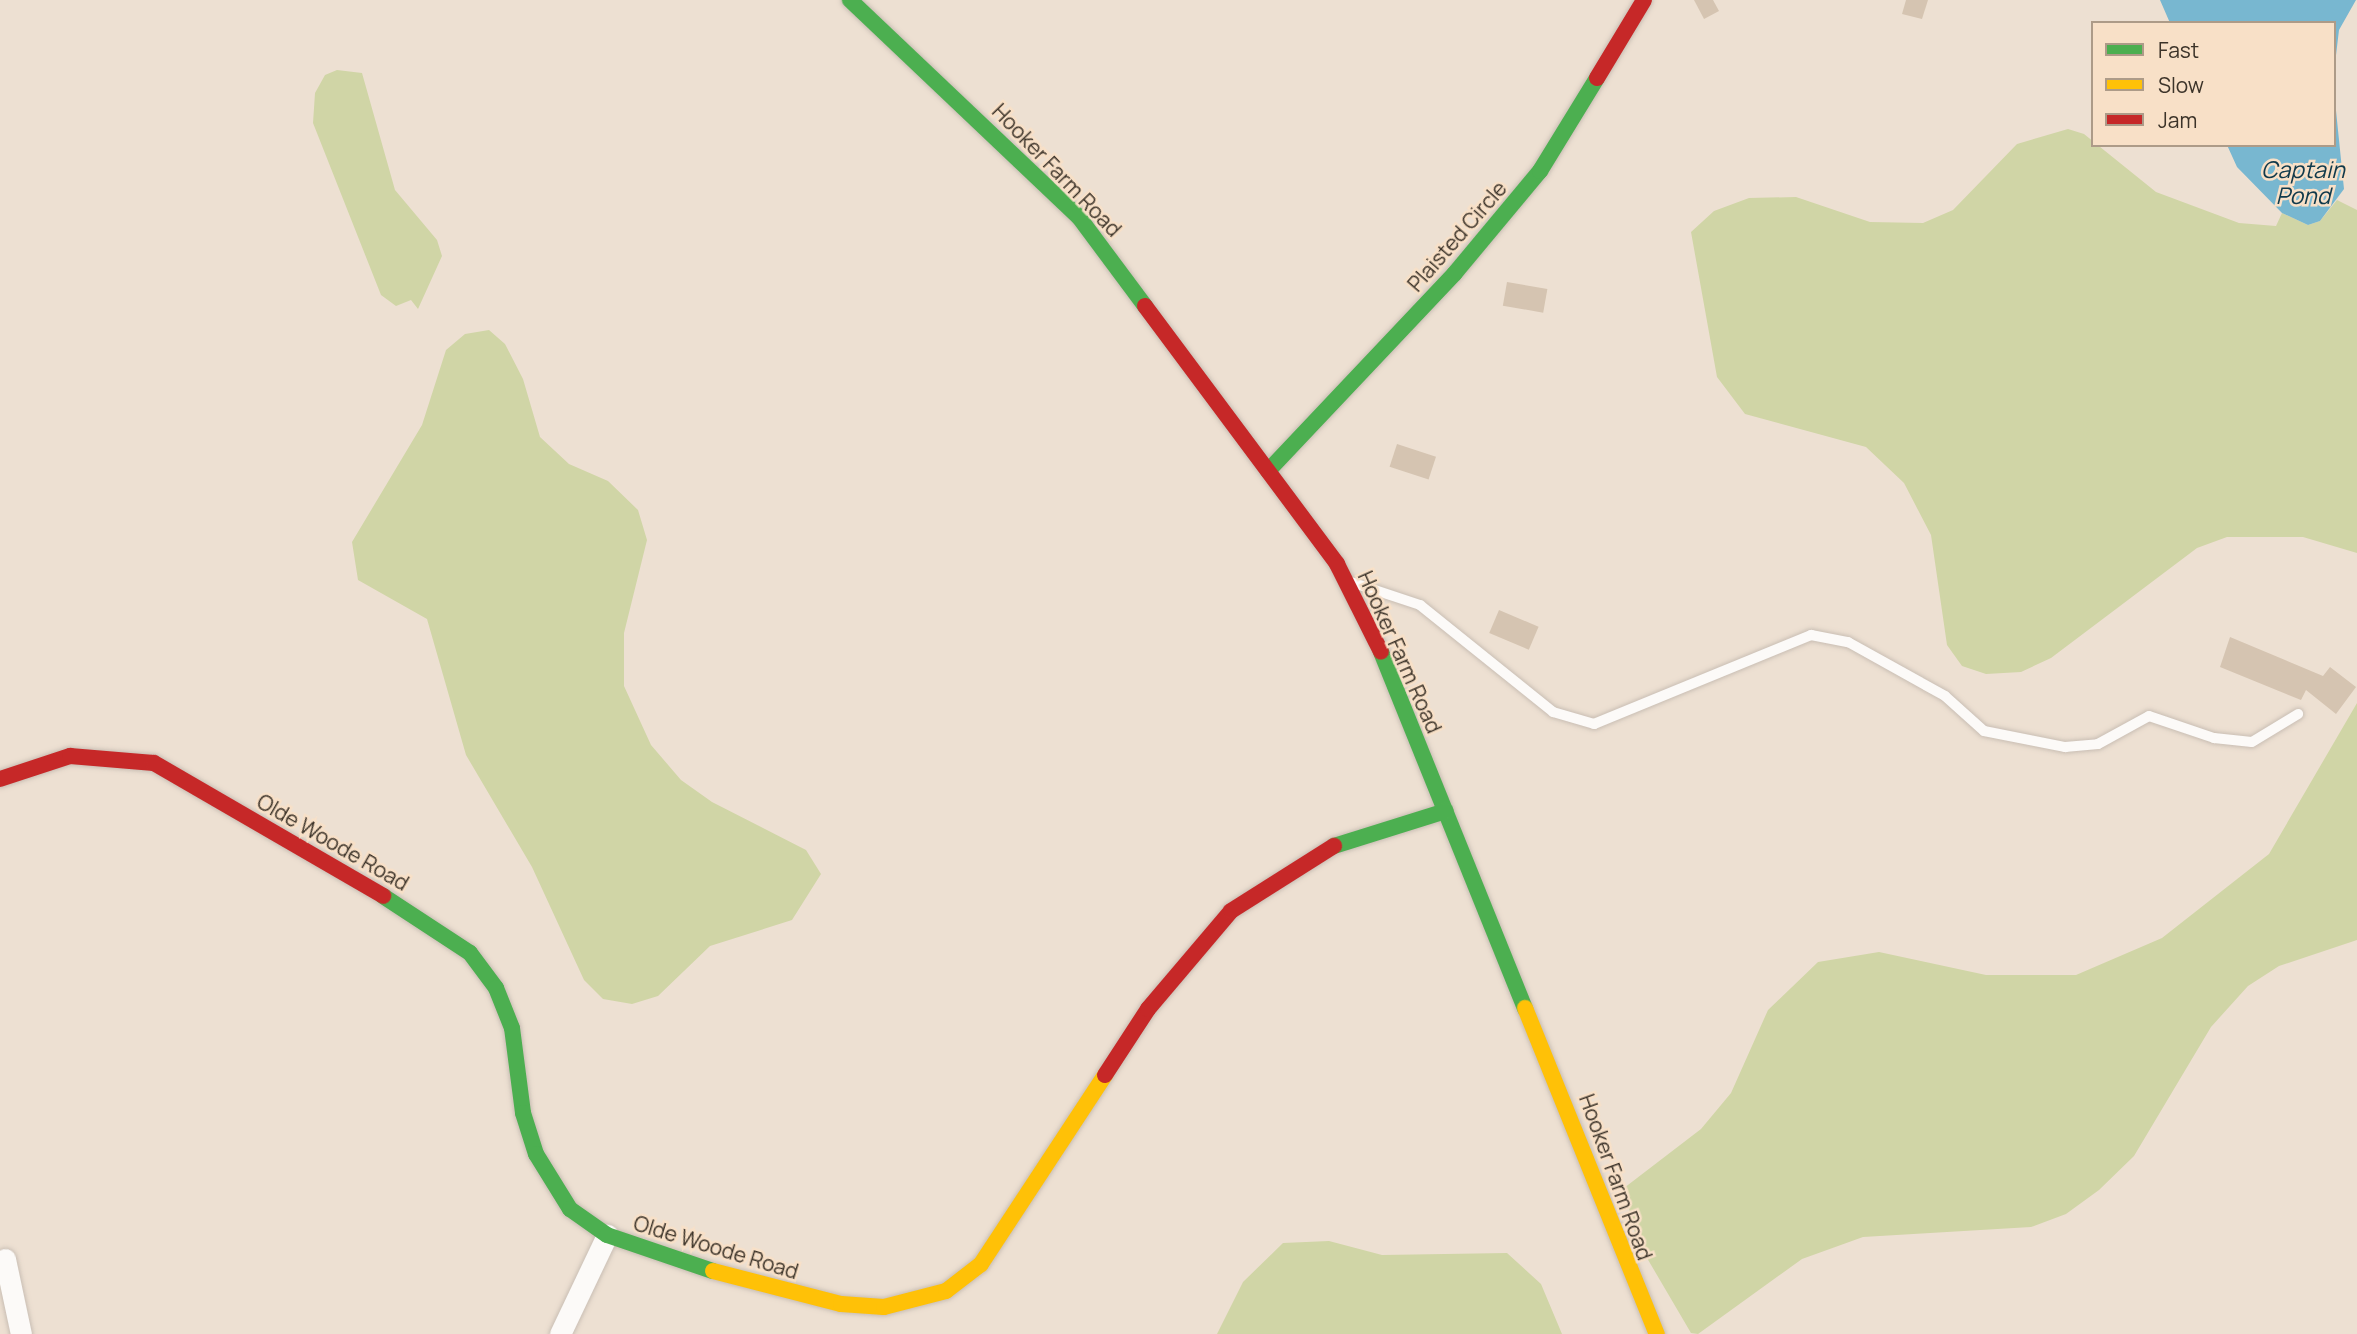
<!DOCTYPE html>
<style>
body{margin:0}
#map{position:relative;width:2357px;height:1334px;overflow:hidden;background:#ede0d2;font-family:Manrope,sans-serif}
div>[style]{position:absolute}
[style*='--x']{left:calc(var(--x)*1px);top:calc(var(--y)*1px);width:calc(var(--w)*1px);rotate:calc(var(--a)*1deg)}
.green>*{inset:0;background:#d0d5a6}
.water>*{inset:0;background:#78b7d0}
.building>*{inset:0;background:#d5c4b1;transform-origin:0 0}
.roads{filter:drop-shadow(0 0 2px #c9beb4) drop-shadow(0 0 2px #c9beb4)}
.lane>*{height:10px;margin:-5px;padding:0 5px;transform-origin:5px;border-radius:5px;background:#fcfaf8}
.street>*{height:21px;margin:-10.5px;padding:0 10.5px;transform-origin:10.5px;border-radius:10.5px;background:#fcfaf8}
.fast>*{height:16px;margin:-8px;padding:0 8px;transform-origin:8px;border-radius:8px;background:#4caf50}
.slow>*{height:16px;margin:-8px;padding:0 8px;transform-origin:8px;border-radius:8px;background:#ffc107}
.jam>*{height:16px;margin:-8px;padding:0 8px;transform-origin:8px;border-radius:8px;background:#c62828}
span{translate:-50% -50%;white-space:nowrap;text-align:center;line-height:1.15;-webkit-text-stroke:5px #f8e0c7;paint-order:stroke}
.street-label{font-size:21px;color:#3c3329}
.water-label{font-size:23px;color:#0f394b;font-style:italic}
.legend{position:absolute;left:2091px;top:21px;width:245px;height:126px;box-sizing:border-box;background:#f8e0c7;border:2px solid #ad9b88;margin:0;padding:9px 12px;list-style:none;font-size:21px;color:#3c3329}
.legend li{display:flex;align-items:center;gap:14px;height:35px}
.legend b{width:35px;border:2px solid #ad9b88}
</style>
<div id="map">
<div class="green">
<div style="clip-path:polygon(337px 70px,362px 73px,395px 190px,437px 240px,442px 256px,418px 309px,411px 300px,396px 306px,381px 295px,313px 123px,315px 93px,325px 75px)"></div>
<div style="clip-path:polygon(2068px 129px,2084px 134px,2156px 192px,2239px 223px,2276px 226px,2282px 213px,2308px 225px,2320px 221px,2337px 200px,2357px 210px,2357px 553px,2303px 537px,2227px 537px,2197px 548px,2051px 658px,2021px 672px,1986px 674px,1962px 666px,1947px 645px,1931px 535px,1904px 483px,1866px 447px,1745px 414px,1717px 377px,1691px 232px,1714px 211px,1749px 198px,1796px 197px,1870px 222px,1923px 223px,1953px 210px,2017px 144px)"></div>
<div style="clip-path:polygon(489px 330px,505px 344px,523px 379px,540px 437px,569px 464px,608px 481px,638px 510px,647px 540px,624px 633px,624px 686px,651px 745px,681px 780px,712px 802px,806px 850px,821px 874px,792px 920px,710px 946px,658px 996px,632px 1004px,603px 999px,584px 980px,532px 867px,466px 755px,427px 619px,358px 580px,352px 542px,422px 425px,446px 350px,465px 334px)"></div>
<div style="clip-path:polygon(2357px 703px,2357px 940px,2279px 966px,2248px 986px,2211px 1027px,2134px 1156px,2099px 1190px,2066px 1214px,2031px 1227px,1863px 1237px,1802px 1259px,1698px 1334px,1691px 1333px,1637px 1241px,1624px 1188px,1701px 1129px,1731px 1093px,1768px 1010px,1818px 962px,1879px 952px,1986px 975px,2076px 975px,2162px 938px,2269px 854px)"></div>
<div style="clip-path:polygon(1329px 1241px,1382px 1255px,1507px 1253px,1541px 1284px,1562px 1334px,1217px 1334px,1243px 1282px,1283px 1243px)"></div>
</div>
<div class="water">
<div style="clip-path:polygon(2160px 0,2356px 0,2339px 30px,2334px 72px,2334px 23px,2170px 23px)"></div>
<div style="clip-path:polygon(2334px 91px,2344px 189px,2320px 221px,2308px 225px,2282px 213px,2237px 167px,2227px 145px,2334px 145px)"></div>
</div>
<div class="building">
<div style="clip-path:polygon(1694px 0,1713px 0,1719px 11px,1704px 19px)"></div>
<div style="clip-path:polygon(1906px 0,1928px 0,1922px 19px,1902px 14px)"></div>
<div style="left:1507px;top:282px;width:41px;height:24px;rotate:10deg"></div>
<div style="left:1397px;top:444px;width:41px;height:24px;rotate:18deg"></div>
<div style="left:1499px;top:610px;width:43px;height:25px;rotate:23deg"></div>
<div style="clip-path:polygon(2230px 637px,2323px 676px,2330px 667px,2356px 687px,2336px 714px,2306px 690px,2301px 700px,2220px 667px)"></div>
</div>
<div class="roads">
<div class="lane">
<div style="--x:1351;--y:582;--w:73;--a:18.4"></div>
<div style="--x:1420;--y:605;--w:171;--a:38.8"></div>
<div style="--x:1553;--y:712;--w:43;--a:16.3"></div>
<div style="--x:1594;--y:724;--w:235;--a:-22.3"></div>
<div style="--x:1811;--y:635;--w:38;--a:11"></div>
<div style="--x:1848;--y:642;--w:111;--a:29.1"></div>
<div style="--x:1945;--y:696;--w:52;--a:41.9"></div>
<div style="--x:1984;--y:731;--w:83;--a:11.2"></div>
<div style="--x:2065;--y:747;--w:33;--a:-5"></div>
<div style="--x:2098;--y:744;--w:58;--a:-28.8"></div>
<div style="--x:2149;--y:716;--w:69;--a:18.7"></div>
<div style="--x:2214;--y:738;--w:38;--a:6"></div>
<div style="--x:2252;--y:742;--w:54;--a:-31.3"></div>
</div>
<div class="street">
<div style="--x:5;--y:1259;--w:77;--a:78"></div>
<div style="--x:560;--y:1334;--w:110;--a:-64.6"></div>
</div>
<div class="fast">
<div style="--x:850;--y:0;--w:314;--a:43.5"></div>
<div style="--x:1078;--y:216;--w:112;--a:53.3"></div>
<div style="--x:1268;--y:471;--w:272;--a:-46.6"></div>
<div style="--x:1455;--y:273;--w:133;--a:-50.2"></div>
<div style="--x:1540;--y:171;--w:109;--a:-58.5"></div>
<div style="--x:1381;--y:652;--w:384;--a:68"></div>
<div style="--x:1334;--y:846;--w:117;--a:-17.4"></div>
<div style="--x:383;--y:896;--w:104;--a:33.2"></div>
<div style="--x:470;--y:953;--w:44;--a:53.4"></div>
<div style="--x:496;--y:988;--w:43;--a:68.2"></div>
<div style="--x:512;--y:1028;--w:86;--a:82.6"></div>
<div style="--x:523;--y:1113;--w:43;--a:72.4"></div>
<div style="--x:536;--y:1154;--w:65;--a:58.3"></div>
<div style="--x:570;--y:1209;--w:45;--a:35.1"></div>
<div style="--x:607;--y:1235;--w:112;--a:18.8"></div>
</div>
<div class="slow">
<div style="--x:1525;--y:1008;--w:352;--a:68"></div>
<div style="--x:713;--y:1271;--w:132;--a:14.5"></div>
<div style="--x:841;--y:1304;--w:43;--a:4"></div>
<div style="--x:884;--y:1307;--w:64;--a:-14.5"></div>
<div style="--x:946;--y:1291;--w:44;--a:-37.6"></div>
<div style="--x:981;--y:1264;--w:226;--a:-56.7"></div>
</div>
<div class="jam">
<div style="--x:1597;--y:78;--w:91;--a:-58.9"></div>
<div style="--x:1145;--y:306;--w:322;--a:53.3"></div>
<div style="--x:1337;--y:564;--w:98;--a:63.4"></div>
<div style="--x:0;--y:779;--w:74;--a:-18.2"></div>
<div style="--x:70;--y:756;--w:84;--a:4.8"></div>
<div style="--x:154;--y:763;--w:265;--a:30.1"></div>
<div style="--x:1105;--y:1075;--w:79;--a:-56.9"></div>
<div style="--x:1148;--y:1009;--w:128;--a:-49.7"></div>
<div style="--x:1231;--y:911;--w:122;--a:-32.3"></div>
</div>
</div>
<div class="street-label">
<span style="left:1057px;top:170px;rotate:46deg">Hooker Farm Road</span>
<span style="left:1457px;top:236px;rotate:-49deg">Plaisted Circle</span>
<span style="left:1400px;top:652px;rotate:66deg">Hooker Farm Road</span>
<span style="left:333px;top:842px;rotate:30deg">Olde Woode Road</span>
<span style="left:1616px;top:1177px;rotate:70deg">Hooker Farm Road</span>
<span style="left:716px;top:1247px;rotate:17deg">Olde Woode Road</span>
</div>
<div class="water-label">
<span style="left:2303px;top:182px">Captain<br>Pond</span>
</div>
<ul class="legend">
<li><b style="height:9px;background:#4caf50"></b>Fast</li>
<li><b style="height:9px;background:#ffc107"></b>Slow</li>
<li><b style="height:9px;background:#c62828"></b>Jam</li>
</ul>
</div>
